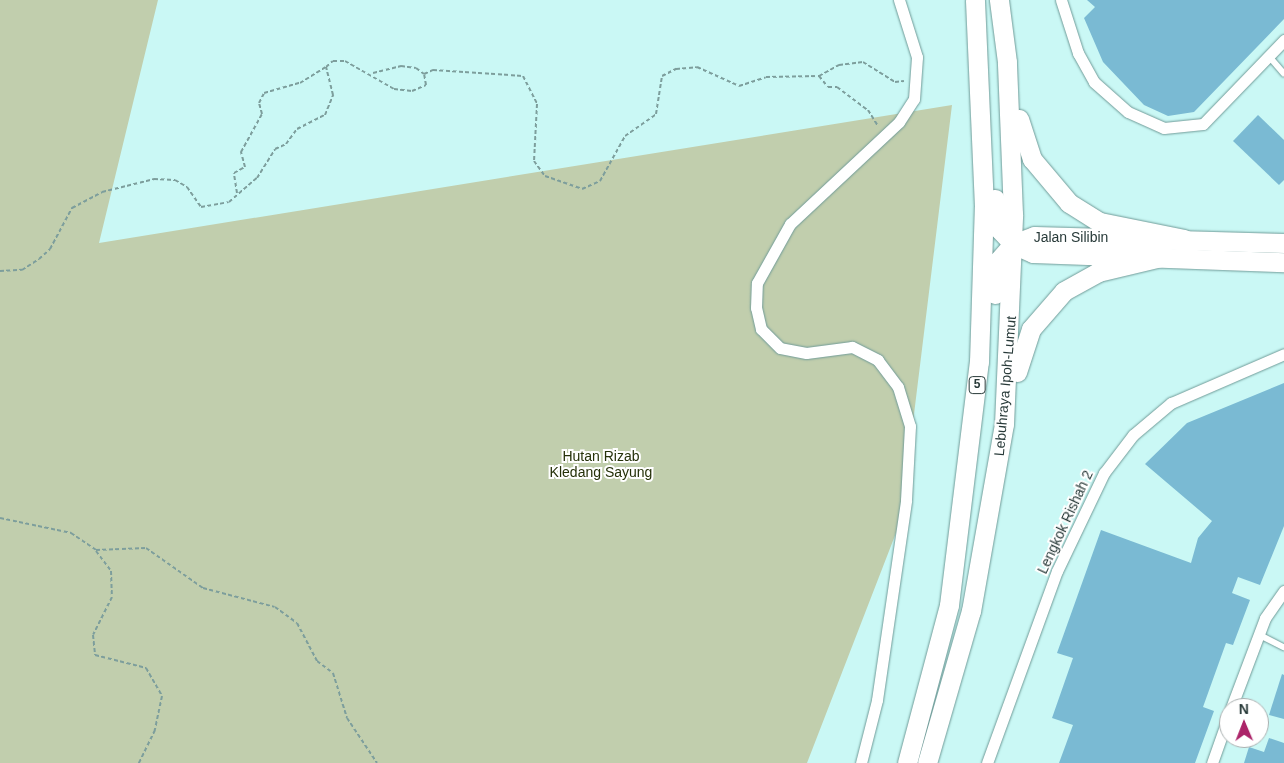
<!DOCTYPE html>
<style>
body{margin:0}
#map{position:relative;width:1284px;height:763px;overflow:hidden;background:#caf8f5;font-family:Arial,sans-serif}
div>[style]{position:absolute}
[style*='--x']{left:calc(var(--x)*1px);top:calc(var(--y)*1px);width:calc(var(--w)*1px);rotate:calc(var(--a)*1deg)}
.green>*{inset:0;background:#c1cead}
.building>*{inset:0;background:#7abad3}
.path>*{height:2px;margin-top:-1px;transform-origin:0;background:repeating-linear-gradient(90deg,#7d9e9c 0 4px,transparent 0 6.5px)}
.roads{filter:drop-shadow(0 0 1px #709b98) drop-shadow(0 0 1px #709b98)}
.service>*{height:5.5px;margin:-2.75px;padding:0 2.75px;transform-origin:2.75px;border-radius:2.75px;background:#fff}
.minor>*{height:11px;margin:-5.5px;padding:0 5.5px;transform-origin:5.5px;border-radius:5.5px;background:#fff}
.primary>*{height:19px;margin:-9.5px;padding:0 9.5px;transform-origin:9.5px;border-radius:9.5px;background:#fff}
.trunk>*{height:19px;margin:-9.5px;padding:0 9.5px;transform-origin:9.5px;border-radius:9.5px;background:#fff}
span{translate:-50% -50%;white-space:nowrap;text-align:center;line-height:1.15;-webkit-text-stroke:4px #fff;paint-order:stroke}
.shield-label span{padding:1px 4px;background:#fff;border:1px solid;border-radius:4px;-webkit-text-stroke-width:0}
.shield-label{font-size:12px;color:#283a39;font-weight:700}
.street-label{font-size:14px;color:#283a39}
.park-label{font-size:14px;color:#253109}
.north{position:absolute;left:1219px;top:698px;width:50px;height:50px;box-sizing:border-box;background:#fff;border:1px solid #a9b0b0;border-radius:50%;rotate:359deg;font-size:14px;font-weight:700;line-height:20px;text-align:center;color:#283a39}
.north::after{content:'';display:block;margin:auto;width:18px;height:22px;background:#ac2469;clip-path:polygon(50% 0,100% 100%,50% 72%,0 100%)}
</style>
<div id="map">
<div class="green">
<div style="clip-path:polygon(0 0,158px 0,99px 243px,952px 105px,901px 520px,807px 763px,0 763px)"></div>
</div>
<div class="building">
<div style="clip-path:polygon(1087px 0,1284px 0,1284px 19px,1194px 112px,1168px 116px,1144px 105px,1103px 62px,1084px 18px,1095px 7px)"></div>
<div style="clip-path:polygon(1258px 115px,1284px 140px,1284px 180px,1279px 185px,1233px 141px)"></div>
<div style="clip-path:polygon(1284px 383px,1284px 526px,1260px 585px,1238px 577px,1232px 593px,1250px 600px,1233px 645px,1226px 643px,1203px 707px,1214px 711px,1195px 763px,1059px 763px,1073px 725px,1052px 718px,1073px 658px,1057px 653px,1101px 530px,1191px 563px,1198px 538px,1212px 521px,1145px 464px,1187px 423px)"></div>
<div style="clip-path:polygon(1282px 674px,1284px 675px,1284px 719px,1269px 715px)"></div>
<div style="clip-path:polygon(1269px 738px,1284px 743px,1284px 763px,1244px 763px,1249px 747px,1264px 752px)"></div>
</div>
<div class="path">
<div style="--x:373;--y:73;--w:29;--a:-14"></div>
<div style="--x:401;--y:66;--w:15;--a:8"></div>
<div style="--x:416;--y:68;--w:10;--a:37"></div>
<div style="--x:819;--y:76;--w:14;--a:51"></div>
<div style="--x:828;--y:87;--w:9;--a:0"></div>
<div style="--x:837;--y:87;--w:39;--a:37"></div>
<div style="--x:868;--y:110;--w:19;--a:58"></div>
<div style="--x:237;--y:193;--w:20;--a:-99"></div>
<div style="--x:234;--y:173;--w:13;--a:-29"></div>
<div style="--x:245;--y:167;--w:16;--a:-105"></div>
<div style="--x:241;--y:152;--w:43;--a:-61.1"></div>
<div style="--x:262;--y:114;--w:11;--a:-105"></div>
<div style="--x:259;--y:103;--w:11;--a:-63"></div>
<div style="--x:264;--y:93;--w:37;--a:-16"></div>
<div style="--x:300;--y:83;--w:31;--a:-32"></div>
<div style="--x:0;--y:271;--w:22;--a:-3"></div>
<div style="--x:22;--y:270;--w:20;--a:-33"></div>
<div style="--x:39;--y:259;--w:15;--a:-42"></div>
<div style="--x:50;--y:249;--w:47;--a:-61.8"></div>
<div style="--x:72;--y:208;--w:34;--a:-28"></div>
<div style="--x:102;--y:192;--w:54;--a:-14"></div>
<div style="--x:154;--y:179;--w:21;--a:3"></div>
<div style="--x:175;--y:180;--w:14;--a:30"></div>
<div style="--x:187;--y:187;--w:24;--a:55"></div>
<div style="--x:201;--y:207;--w:28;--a:-10"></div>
<div style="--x:229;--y:202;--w:37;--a:-41"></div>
<div style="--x:257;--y:178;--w:34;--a:-58"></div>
<div style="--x:275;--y:149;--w:12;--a:-24"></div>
<div style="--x:286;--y:144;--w:19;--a:-54"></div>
<div style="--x:297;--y:129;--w:31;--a:-27"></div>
<div style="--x:325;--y:115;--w:22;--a:-68"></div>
<div style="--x:333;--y:95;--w:29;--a:-104"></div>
<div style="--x:326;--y:67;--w:9;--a:-41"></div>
<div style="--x:333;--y:61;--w:12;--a:0"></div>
<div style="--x:345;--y:61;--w:56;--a:29.7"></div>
<div style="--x:394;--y:89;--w:18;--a:6"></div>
<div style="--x:412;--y:91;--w:15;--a:-23"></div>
<div style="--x:426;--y:85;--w:11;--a:-100"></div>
<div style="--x:424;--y:74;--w:10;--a:-24"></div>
<div style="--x:433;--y:70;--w:90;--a:3.8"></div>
<div style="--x:523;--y:76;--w:31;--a:63"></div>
<div style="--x:537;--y:104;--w:57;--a:93"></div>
<div style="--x:534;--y:161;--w:19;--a:54"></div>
<div style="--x:545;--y:176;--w:39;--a:19"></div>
<div style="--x:582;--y:189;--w:20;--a:-24"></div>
<div style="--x:600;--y:181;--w:51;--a:-60.9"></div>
<div style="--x:625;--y:136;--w:38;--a:-35"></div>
<div style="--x:656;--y:114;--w:38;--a:-81"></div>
<div style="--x:662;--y:76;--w:16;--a:-27"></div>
<div style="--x:676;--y:69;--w:21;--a:-5"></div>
<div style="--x:697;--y:67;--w:46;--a:24.3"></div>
<div style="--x:739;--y:86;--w:28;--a:-18"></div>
<div style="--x:766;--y:77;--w:53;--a:-1.1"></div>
<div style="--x:819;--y:76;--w:23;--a:-29"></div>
<div style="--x:839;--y:65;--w:24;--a:-7"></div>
<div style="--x:863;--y:62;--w:38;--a:32"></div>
<div style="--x:895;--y:82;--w:9;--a:-6"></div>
<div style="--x:0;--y:518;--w:73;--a:11.9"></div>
<div style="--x:71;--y:533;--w:30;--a:34"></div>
<div style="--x:96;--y:550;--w:50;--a:-2.3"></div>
<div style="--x:146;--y:548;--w:70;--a:35.1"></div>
<div style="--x:203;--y:588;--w:74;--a:14.8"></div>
<div style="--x:275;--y:607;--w:27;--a:36"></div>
<div style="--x:297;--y:623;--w:43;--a:62.2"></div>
<div style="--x:317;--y:661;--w:20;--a:37"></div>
<div style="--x:333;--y:673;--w:47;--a:72.7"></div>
<div style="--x:347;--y:718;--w:54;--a:56.3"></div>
<div style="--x:96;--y:551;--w:25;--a:53"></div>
<div style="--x:111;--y:571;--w:26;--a:88"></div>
<div style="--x:112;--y:597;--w:42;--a:116.6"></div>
<div style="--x:93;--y:635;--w:20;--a:84"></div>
<div style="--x:95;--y:655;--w:53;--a:14.3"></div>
<div style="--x:146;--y:668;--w:32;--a:60"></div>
<div style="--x:162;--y:696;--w:35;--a:102"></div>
<div style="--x:155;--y:730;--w:37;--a:116"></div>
</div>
<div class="roads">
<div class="service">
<div style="--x:1269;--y:56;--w:23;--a:49"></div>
<div style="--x:1258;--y:634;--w:29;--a:27"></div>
</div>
<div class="minor">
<div style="--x:1061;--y:0;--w:56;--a:72.2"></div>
<div style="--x:1078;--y:53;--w:33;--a:61"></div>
<div style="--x:1094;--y:82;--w:45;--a:41.4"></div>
<div style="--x:1128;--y:112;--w:39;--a:24"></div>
<div style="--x:1164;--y:128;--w:39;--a:-6"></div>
<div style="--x:1203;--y:124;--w:117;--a:-46"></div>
<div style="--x:1231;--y:708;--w:96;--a:-69.3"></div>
<div style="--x:1265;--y:618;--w:33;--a:-55"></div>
<div style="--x:861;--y:763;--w:65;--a:-75.7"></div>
<div style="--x:877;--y:700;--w:202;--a:-81.7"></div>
<div style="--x:906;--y:500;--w:74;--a:-86.9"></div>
<div style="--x:910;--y:426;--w:41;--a:-107.1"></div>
<div style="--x:898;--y:387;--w:34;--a:-127"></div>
<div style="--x:878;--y:360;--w:29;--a:-153"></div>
<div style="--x:852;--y:347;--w:46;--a:172.6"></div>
<div style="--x:806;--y:353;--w:26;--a:-169"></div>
<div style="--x:780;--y:348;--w:27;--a:-135"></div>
<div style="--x:761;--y:329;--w:22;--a:-103"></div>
<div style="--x:756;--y:308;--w:25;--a:-88"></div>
<div style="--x:757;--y:283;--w:68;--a:-60.8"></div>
<div style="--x:790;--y:224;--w:149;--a:-43.1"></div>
<div style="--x:899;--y:122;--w:27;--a:-57"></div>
<div style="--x:914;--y:99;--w:42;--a:-85.9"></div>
<div style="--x:917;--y:57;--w:60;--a:-107.5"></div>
<div style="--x:987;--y:763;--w:204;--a:-70"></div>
<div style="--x:1057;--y:571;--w:109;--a:-64.4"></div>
<div style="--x:1104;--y:473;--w:48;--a:-52.7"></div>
<div style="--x:1133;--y:435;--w:50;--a:-40.1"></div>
<div style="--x:1171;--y:403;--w:123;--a:-23.4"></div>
<div style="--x:1212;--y:763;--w:51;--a:-70.5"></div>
</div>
<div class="primary">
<div style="--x:1284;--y:243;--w:250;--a:-178.4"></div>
<div style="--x:1034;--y:236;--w:22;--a:159"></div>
<div style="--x:1013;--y:244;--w:22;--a:24"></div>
<div style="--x:1033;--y:253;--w:251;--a:2.1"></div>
</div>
<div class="trunk">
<div style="--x:1019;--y:119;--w:42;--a:72"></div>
<div style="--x:1032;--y:159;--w:57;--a:49.9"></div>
<div style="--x:1069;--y:203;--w:36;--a:32"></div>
<div style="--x:1100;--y:222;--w:86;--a:11.4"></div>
<div style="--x:995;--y:199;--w:31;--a:81"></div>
<div style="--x:1000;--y:230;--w:19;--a:47"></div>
<div style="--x:995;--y:294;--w:33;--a:-85"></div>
<div style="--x:998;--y:261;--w:23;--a:-49"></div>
<div style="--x:1017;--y:372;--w:45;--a:-72"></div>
<div style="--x:1031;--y:329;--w:50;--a:-49"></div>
<div style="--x:1064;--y:291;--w:39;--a:-29"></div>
<div style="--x:1098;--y:272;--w:69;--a:-13.4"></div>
<div style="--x:907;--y:763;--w:163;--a:-75.1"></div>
<div style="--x:949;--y:605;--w:245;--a:-83"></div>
<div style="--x:979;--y:362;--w:155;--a:-88.2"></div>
<div style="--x:984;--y:207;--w:207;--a:-92.5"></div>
<div style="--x:927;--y:763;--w:158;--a:-73.9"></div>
<div style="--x:971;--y:611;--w:190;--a:-80"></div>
<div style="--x:1004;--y:424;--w:210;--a:-87.5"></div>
<div style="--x:1013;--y:214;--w:152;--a:-92.3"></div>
<div style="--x:1007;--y:62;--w:63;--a:-97.4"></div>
</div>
</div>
<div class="shield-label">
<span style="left:977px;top:385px">5</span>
</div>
<div class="street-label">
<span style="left:1071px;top:237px">Jalan Silibin</span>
<span style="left:1005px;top:386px;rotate:-85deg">Lebuhraya Ipoh-Lumut</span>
<span style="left:1065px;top:522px;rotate:-65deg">Lengkok Rishah 2</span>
</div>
<div class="park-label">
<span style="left:601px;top:464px">Hutan Rizab<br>Kledang Sayung</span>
</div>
<div class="north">N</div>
</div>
